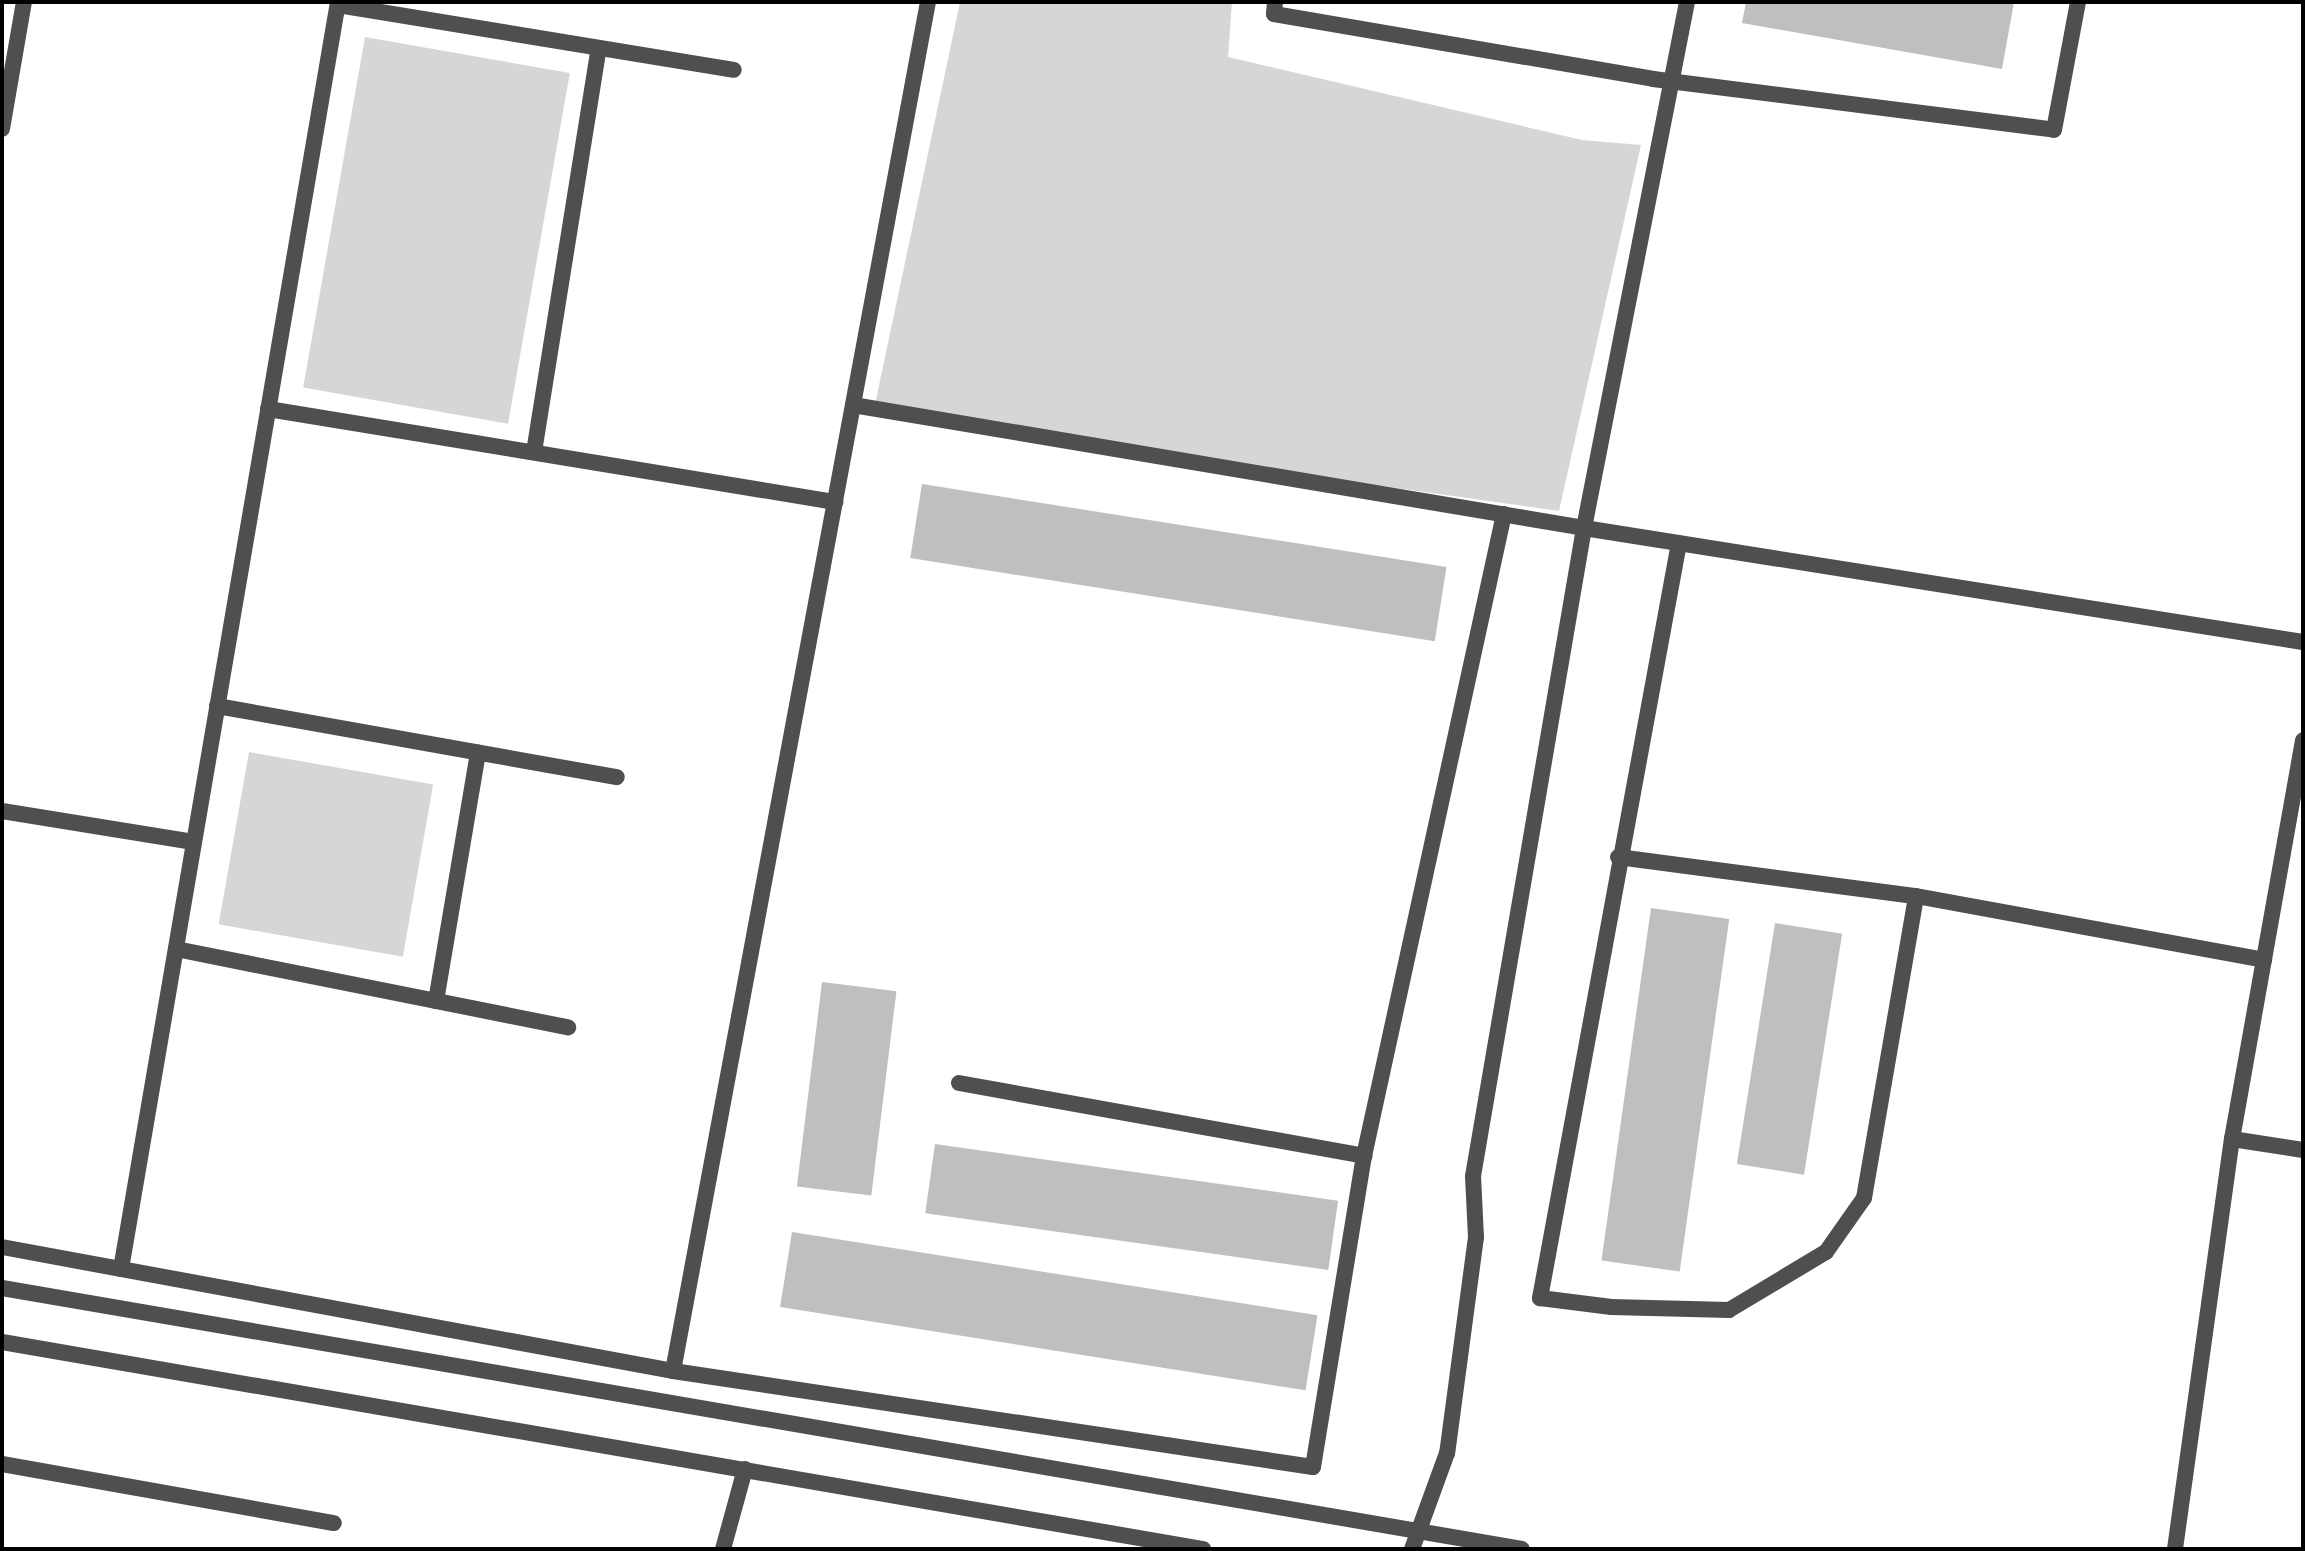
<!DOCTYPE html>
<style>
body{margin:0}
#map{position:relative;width:2305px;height:1551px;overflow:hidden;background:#fff;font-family:"DM Sans",sans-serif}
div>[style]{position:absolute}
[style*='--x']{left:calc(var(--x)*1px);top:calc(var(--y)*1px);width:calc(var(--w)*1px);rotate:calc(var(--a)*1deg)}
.green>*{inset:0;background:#d6d6d6;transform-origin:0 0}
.building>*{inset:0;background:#bfbfbf;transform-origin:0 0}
.minor>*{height:16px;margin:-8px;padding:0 8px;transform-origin:8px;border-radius:8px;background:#4f4f4f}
.tertiary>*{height:16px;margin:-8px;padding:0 8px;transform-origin:8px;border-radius:8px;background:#4f4f4f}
span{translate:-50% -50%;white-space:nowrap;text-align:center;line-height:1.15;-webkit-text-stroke:8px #fff;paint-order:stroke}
.frame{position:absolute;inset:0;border:4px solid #000;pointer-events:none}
</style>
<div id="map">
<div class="green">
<div style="clip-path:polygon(960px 2px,1232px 2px,1228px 57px,1582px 140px,1641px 145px,1559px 511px,873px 414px)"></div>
<div style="left:365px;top:37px;width:208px;height:356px;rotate:10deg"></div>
<div style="left:249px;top:752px;width:187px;height:175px;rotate:10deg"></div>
</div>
<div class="building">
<div style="clip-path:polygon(1746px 2px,2014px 2px,2002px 69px,1742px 23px)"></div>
<div style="left:922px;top:484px;width:531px;height:75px;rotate:9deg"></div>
<div style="left:1651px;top:908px;width:79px;height:356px;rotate:8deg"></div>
<div style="left:1775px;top:923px;width:68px;height:244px;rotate:9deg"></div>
<div style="left:822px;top:982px;width:75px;height:206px;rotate:7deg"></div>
<div style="left:935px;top:1144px;width:407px;height:70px;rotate:8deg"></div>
<div style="left:792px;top:1232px;width:532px;height:76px;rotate:9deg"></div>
</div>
<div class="minor">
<div style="--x:1275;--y:2;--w:12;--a:95"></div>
<div style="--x:1274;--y:14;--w:385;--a:9.7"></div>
<div style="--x:1653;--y:79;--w:404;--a:7.2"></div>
<div style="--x:2054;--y:130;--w:130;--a:-79.4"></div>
<div style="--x:1687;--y:2;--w:536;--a:101.08"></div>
<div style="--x:1584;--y:528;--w:728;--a:9.01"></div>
<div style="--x:338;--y:5;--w:401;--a:9.3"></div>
<div style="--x:2;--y:129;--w:129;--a:-80.2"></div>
<div style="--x:853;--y:405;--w:741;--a:9.55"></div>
<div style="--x:1584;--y:528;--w:657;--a:99.72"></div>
<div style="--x:1473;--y:1176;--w:61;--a:87.2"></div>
<div style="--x:1476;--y:1237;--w:218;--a:97.6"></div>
<div style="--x:1447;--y:1453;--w:102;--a:110"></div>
<div style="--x:268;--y:409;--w:575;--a:9.31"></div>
<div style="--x:534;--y:452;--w:409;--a:-80.9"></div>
<div style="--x:1679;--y:543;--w:768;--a:100.43"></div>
<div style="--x:1540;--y:1298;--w:72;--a:7.2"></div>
<div style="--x:1611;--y:1307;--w:118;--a:1.5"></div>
<div style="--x:1729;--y:1310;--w:113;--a:-30.9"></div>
<div style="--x:1826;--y:1252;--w:66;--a:-54.9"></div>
<div style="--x:1864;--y:1198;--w:306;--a:-80.2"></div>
<div style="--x:217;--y:706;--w:406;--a:10.1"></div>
<div style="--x:2;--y:811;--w:194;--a:9.2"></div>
<div style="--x:1618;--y:857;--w:301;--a:7.5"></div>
<div style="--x:1916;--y:896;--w:354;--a:10.4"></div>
<div style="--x:176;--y:949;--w:400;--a:11.3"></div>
<div style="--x:436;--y:1001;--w:252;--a:-80.4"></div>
<div style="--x:959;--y:1083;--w:412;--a:10.2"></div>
<div style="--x:2232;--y:1139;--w:72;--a:8.8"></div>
<div style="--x:2;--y:1247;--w:682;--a:10.47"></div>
<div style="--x:673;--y:1371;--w:647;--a:8.53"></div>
<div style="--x:1313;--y:1467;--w:315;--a:-80.7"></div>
<div style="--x:1364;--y:1156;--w:657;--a:-77.7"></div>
<div style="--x:121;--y:1269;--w:1285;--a:-80.28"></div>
<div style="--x:673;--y:1371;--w:1393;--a:-79.45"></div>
<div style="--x:2;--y:1464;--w:337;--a:10.1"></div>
<div style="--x:723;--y:1549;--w:83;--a:-74.6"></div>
<div style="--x:2175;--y:1549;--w:414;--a:-82.1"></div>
<div style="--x:2232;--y:1139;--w:405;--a:-79.9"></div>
</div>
<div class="tertiary">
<div style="--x:2;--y:1288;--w:1542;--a:9.74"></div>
<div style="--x:2;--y:1342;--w:1219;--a:9.78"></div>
</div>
<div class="frame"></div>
</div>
